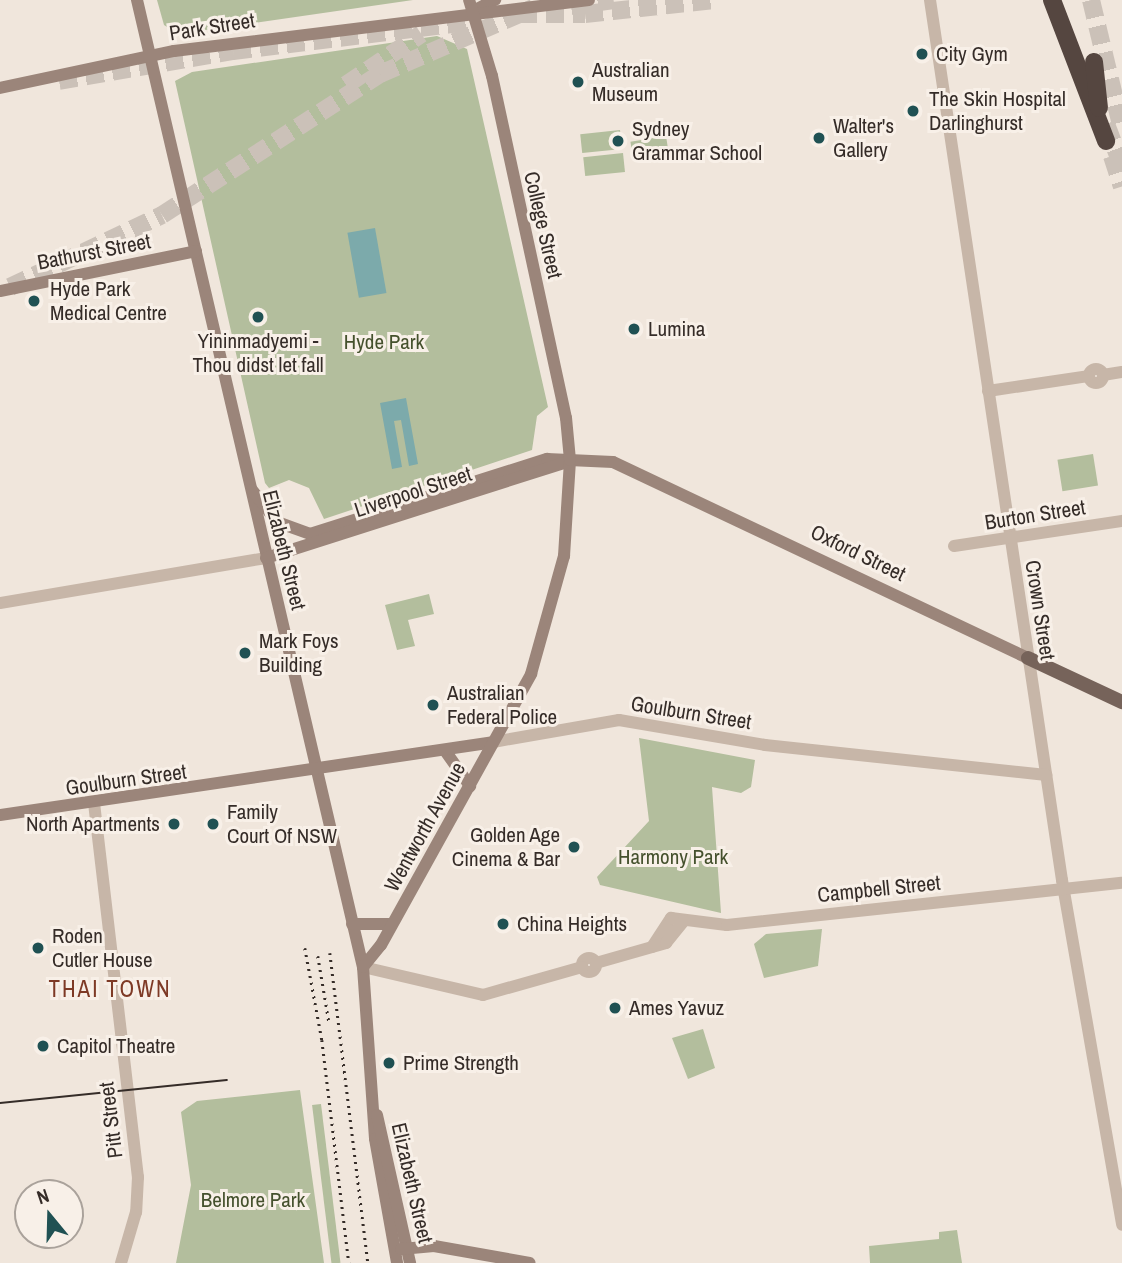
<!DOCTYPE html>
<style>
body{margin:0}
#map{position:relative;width:1122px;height:1263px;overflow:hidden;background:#f0e6dc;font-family:"Archivo Narrow",sans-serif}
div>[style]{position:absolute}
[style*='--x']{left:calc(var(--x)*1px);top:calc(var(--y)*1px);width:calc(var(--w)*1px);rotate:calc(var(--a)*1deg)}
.green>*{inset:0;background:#b3be9d;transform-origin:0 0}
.water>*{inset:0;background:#7caaab;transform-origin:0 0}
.motorway-tunnel>*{height:18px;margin-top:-9px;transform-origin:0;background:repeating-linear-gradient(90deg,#cbc1b8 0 18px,transparent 0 27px)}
.tertiary>*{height:12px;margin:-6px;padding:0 6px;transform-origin:6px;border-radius:6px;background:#c7b6a8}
.tertiary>.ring{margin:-6px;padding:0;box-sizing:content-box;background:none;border:12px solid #c7b6a8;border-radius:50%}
.secondary>*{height:12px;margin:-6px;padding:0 6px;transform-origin:6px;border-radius:6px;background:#9b857a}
.primary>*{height:14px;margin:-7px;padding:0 7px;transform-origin:7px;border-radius:7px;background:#76635a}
.motorway>*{height:18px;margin:-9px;padding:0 9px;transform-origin:9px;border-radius:9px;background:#554640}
.tram>*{height:2px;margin:-1px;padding:0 1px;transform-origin:1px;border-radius:1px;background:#352c28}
.rail>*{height:2.5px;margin-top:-1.25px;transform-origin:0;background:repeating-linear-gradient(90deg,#352c28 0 2px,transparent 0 7px)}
.dots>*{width:19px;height:19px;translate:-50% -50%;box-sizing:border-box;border:4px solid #f8f0e8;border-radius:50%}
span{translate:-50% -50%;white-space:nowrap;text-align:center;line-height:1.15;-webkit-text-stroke:6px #f8f0e8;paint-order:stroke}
.street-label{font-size:21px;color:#352c28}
.poi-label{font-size:21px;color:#352c28}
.left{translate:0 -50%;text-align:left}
.right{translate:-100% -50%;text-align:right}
.park-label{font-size:21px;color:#45512d}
.neighbourhood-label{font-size:23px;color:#7e3a26;letter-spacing:2px}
.north{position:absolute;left:14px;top:1179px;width:70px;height:70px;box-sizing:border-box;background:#f8f0e8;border:2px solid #aaa29b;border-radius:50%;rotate:341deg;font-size:19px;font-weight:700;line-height:28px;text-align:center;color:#352c28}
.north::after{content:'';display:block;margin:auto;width:24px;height:32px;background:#205153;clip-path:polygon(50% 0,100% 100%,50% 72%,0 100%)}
</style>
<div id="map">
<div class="green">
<div style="clip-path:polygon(157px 0,413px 0,178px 34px,164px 25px)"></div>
<div style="clip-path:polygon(437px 36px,467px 49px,548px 407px,537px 416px,532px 450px,324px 519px,309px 488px,289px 480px,269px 488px,265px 483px,175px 81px,192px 72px)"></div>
<div style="left:620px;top:130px;width:19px;height:40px;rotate:84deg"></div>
<div style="left:666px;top:136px;width:19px;height:36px;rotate:81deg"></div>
<div style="left:623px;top:153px;width:19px;height:40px;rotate:84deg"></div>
<div style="left:1093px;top:454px;width:32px;height:36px;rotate:81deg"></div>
<div style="clip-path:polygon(429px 594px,434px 614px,408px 620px,415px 646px,397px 650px,385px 605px)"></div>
<div style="clip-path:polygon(639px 738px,755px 760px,751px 787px,741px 793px,712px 787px,721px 913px,600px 885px,597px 877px,649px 821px)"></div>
<div style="clip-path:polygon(822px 929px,818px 966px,764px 978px,754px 944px,766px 934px)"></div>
<div style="clip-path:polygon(703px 1029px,715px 1068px,688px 1079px,672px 1038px)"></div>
<div style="clip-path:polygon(300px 1090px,324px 1263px,176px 1263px,191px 1185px,181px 1112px,197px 1101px)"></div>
<div style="left:321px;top:1104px;width:160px;height:9px;rotate:83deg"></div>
<div style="clip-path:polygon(957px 1230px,962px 1263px,870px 1263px,869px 1246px,939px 1239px,939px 1232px)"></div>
</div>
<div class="water">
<div style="left:375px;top:228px;width:66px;height:28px;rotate:80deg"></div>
<div style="clip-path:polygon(406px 398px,418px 464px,409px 466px,401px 420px,394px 421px,402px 467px,392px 469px,380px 403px)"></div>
</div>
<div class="motorway-tunnel">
<div style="--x:1091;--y:0;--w:133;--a:76.5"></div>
<div style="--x:571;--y:6;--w:43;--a:-7.9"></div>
<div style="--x:519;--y:14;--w:66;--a:0"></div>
<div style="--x:585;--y:14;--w:130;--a:-6.2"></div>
<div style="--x:59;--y:81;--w:177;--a:-9.8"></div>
<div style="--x:233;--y:51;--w:247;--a:-7"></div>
<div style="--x:346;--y:85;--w:91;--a:-34.2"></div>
<div style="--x:1106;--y:124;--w:45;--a:69.1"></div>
<div style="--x:1112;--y:156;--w:32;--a:72"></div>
<div style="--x:10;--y:287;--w:168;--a:-25.3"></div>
<div style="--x:162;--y:215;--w:260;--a:-32.9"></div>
<div style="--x:380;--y:74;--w:167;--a:-23.3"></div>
</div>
<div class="tertiary">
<div style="--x:930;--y:0;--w:890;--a:81.47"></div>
<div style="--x:1062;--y:880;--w:350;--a:80.1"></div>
<div class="ring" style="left:1089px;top:369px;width:2px;height:2px"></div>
<div style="--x:1103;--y:375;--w:19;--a:-9"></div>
<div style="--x:988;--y:391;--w:101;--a:-8.5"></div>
<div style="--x:954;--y:546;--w:170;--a:-8.5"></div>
<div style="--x:0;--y:603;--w:270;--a:-9.6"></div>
<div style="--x:493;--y:742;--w:128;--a:-9.9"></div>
<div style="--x:619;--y:720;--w:148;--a:9.7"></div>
<div style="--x:765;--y:745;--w:283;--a:6.1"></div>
<div style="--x:94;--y:803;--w:377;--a:83.3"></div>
<div style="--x:138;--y:1177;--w:35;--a:93"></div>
<div style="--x:136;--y:1212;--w:53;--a:106.4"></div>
<div style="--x:652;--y:947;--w:35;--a:-57"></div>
<div style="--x:671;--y:918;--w:56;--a:7.1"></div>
<div style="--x:727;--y:925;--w:397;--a:-6.1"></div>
<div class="ring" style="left:582px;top:958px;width:2px;height:2px"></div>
<div style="--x:596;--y:963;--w:73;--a:-15.9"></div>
<div style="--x:666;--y:943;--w:28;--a:-51"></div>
<div style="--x:363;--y:967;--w:123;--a:13.1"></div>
<div style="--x:483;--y:995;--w:103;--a:-15.8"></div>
</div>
<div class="secondary">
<div style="--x:137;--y:0;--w:993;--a:76.85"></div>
<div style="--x:363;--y:967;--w:172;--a:86"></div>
<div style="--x:375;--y:1139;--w:126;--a:79.9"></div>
<div style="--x:473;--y:11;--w:25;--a:-27"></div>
<div style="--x:0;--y:88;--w:178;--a:-12"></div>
<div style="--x:174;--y:51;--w:418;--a:-7"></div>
<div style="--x:0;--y:291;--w:200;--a:-11.5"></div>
<div style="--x:252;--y:490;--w:41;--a:52"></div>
<div style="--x:277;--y:522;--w:35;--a:20"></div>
<div style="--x:310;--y:534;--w:249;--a:-17.6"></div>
<div style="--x:547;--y:459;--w:66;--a:2.6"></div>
<div style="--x:613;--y:462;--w:459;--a:25.3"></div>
<div style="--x:266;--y:558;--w:316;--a:-17.7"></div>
<div style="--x:446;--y:752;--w:42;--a:54.8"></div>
<div style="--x:0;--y:815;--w:498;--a:-8.4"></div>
<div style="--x:352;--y:924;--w:40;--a:0"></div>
<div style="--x:363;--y:967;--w:28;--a:-51"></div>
<div style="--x:381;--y:945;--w:310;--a:-61"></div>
<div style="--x:531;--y:674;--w:123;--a:-74.4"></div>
<div style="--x:564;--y:556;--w:96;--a:-86.4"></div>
<div style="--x:570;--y:460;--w:42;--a:-95.4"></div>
<div style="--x:566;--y:418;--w:350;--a:-102.2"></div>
<div style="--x:492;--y:76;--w:79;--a:-106.8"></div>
<div style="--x:377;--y:1115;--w:152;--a:77.4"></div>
<div style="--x:401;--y:1249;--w:33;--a:-5"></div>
<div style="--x:434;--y:1246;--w:97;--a:10"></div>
</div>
<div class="primary">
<div style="--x:1028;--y:658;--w:104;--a:25.1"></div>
</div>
<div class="motorway">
<div style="--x:1052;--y:0;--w:151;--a:69"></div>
<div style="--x:1094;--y:62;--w:46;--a:83.8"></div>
</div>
<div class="tram">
<div style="--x:0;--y:1103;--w:228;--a:-5.8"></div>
</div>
<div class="rail">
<div style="--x:305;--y:948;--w:94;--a:79.5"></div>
<div style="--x:322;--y:1040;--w:225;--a:83.1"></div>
<div style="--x:330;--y:953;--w:312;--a:83"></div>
<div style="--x:318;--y:956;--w:67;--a:80.5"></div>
</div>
<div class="dots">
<div style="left:922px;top:54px;background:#205153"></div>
<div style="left:578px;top:82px;background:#205153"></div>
<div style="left:913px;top:111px;background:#205153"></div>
<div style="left:819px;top:138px;background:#205153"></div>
<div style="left:618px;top:141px;background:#205153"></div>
<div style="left:34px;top:301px;background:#205153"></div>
<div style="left:258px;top:317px;background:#205153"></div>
<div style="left:634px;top:329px;background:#205153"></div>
<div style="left:245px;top:653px;background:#205153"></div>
<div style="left:433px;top:705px;background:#205153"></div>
<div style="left:174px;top:824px;background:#205153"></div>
<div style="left:213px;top:824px;background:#205153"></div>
<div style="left:574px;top:847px;background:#205153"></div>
<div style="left:503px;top:924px;background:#205153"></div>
<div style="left:38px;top:948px;background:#205153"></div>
<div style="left:615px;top:1008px;background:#205153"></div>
<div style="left:43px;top:1046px;background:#205153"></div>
<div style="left:389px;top:1063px;background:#205153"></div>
</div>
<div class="street-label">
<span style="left:212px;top:27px;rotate:-9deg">Park Street</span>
<span style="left:543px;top:225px;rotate:77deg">College Street</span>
<span style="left:94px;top:252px;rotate:-11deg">Bathurst Street</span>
<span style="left:413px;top:492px;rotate:-18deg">Liverpool Street</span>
<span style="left:1035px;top:515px;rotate:-9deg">Burton Street</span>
<span style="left:284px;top:550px;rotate:76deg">Elizabeth Street</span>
<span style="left:858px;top:553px;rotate:26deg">Oxford Street</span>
<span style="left:1040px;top:610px;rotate:81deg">Crown Street</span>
<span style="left:691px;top:713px;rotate:9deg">Goulburn Street</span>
<span style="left:126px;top:780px;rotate:-8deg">Goulburn Street</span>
<span style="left:425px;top:827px;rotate:-61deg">Wentworth Avenue</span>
<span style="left:879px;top:889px;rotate:-6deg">Campbell Street</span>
<span style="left:111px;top:1120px;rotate:-97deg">Pitt Street</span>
<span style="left:412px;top:1183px;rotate:77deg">Elizabeth Street</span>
</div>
<div class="poi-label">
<span class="left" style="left:936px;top:54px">City Gym</span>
<span class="left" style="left:592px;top:82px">Australian<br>Museum</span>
<span class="left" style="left:929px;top:111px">The Skin Hospital<br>Darlinghurst</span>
<span class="left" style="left:833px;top:138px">Walter's<br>Gallery</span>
<span class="left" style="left:632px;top:141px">Sydney<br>Grammar School</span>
<span class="left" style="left:50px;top:301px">Hyde Park<br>Medical Centre</span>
<span class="left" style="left:648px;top:329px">Lumina</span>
<span style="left:258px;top:353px">Yininmadyemi -<br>Thou didst let fall</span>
<span class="left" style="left:259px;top:653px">Mark Foys<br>Building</span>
<span class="left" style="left:447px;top:705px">Australian<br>Federal Police</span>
<span class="left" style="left:227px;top:824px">Family<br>Court Of NSW</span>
<span class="right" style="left:160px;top:824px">North Apartments</span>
<span class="right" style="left:560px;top:847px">Golden Age<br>Cinema &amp; Bar</span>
<span class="left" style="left:517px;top:924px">China Heights</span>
<span class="left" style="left:52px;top:948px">Roden<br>Cutler House</span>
<span class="left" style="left:629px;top:1008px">Ames Yavuz</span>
<span class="left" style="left:57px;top:1046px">Capitol Theatre</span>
<span class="left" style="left:403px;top:1063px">Prime Strength</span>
</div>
<div class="park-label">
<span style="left:384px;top:342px">Hyde Park</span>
<span style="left:673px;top:857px">Harmony Park</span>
<span style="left:253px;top:1200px">Belmore Park</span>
</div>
<div class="neighbourhood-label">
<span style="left:110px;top:989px">THAI TOWN</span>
</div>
<div class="north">N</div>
</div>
